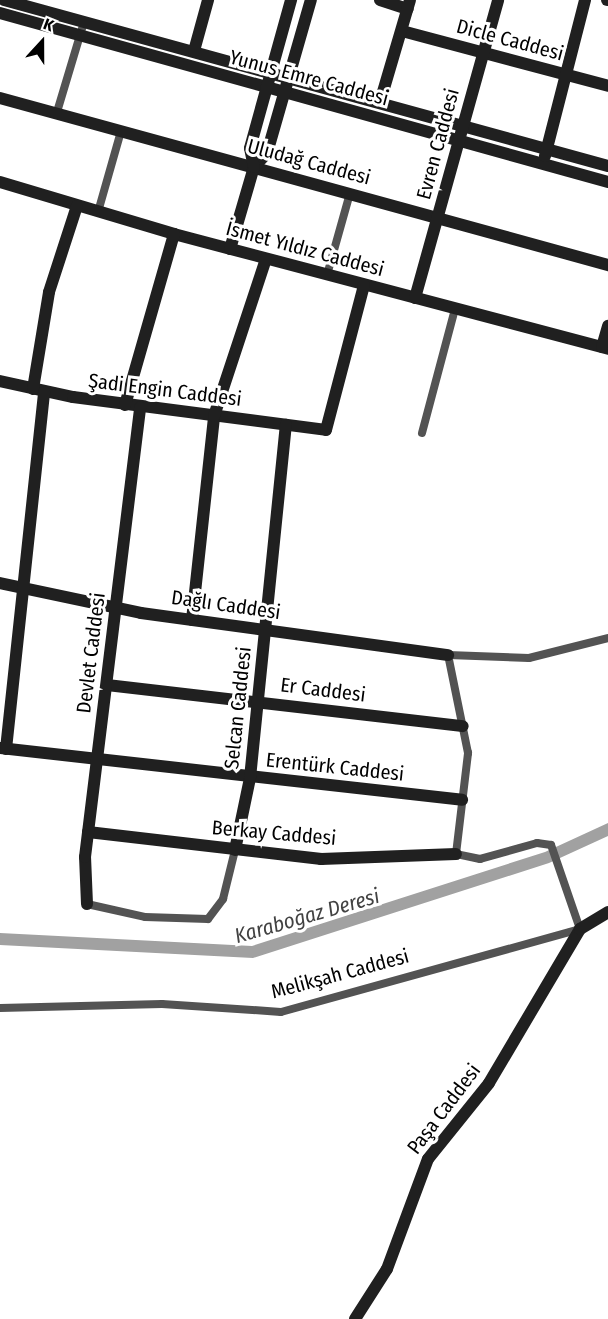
<!DOCTYPE html>
<meta charset="utf-8">
<style>
body{margin:0}
#map{position:relative;width:608px;height:1319px;overflow:hidden;background:#fff;font-family:"Fira Sans Condensed",sans-serif}
div>[style]{position:absolute}
[style*='--x']{left:calc(var(--x)*1px);top:calc(var(--y)*1px);width:calc(var(--w)*1px);rotate:calc(var(--a)*1deg)}
.water>*{inset:0;background:#a1a1a1}
.street>*{height:8px;margin:-4px;padding:0 4px;transform-origin:4px;border-radius:4px;background:#535353}
.secondary>*{height:12px;margin:-6px;padding:0 6px;transform-origin:6px;border-radius:6px;background:#202020}
span{translate:-50% -50%;white-space:nowrap;text-align:center;line-height:1.15;-webkit-text-stroke:6px #fff;paint-order:stroke}
.street-label{font-size:20px;color:#000}
.water-label{font-size:21px;color:#424242;font-style:italic}
.north{position:absolute;left:12px;top:12px;width:60px;height:60px;-webkit-text-stroke:4px #fff;paint-order:stroke;rotate:21deg;font-size:16px;font-weight:700;line-height:24px;text-align:center;color:#000}
.north::after{content:'';display:block;margin:auto;width:21px;height:27px;background:#000;clip-path:polygon(50% 0,100% 100%,50% 72%,0 100%)}
</style>
<div id="map">
<div class="water">
<div style="clip-path:polygon(608px 823px,608px 836px,549px 863px,253px 958px,0 945px,0 933px,252px 946px,545px 852px)"></div>
</div>
<div class="street">
<div style="--x:57;--y:112;--w:94;--a:-73.3"></div>
<div style="--x:98;--y:212;--w:84;--a:-74.1"></div>
<div style="--x:327;--y:275;--w:85;--a:-74.3"></div>
<div style="--x:422;--y:433;--w:128;--a:-75.1"></div>
<div style="--x:87;--y:904;--w:59;--a:12.6"></div>
<div style="--x:145;--y:917;--w:63;--a:1.8"></div>
<div style="--x:208;--y:919;--w:25;--a:-53"></div>
<div style="--x:223;--y:899;--w:50;--a:-76.2"></div>
<div style="--x:0;--y:1008;--w:162;--a:-1.4"></div>
<div style="--x:162;--y:1004;--w:119;--a:3.8"></div>
<div style="--x:281;--y:1012;--w:310;--a:-15.5"></div>
<div style="--x:580;--y:929;--w:89;--a:-109"></div>
<div style="--x:551;--y:845;--w:14;--a:-172"></div>
<div style="--x:537;--y:843;--w:59;--a:164.3"></div>
<div style="--x:480;--y:859;--w:25;--a:-168"></div>
<div style="--x:456;--y:854;--w:102;--a:-83.2"></div>
<div style="--x:468;--y:753;--w:100;--a:-101.5"></div>
<div style="--x:448;--y:655;--w:81;--a:2.1"></div>
<div style="--x:529;--y:658;--w:81;--a:-14.2"></div>
</div>
<div class="secondary">
<div style="--x:4;--y:0;--w:626;--a:15.37"></div>
<div style="--x:380;--y:0;--w:29;--a:18"></div>
<div style="--x:607;--y:0;--w:1;--a:0"></div>
<div style="--x:0;--y:13;--w:631;--a:15.53"></div>
<div style="--x:402;--y:31;--w:213;--a:14.9"></div>
<div style="--x:194;--y:51;--w:53;--a:-74.6"></div>
<div style="--x:0;--y:98;--w:631;--a:15.36"></div>
<div style="--x:380;--y:102;--w:106;--a:-73.6"></div>
<div style="--x:545;--y:156;--w:161;--a:-75.6"></div>
<div style="--x:254;--y:167;--w:19;--a:-47"></div>
<div style="--x:267;--y:153;--w:159;--a:-74"></div>
<div style="--x:0;--y:182;--w:182;--a:16.6"></div>
<div style="--x:174;--y:234;--w:449;--a:14.8"></div>
<div style="--x:230;--y:249;--w:85;--a:-73.7"></div>
<div style="--x:254;--y:167;--w:19;--a:-102"></div>
<div style="--x:250;--y:148;--w:154;--a:-74.5"></div>
<div style="--x:415;--y:298;--w:309;--a:-74.4"></div>
<div style="--x:602;--y:347;--w:22;--a:-74"></div>
<div style="--x:0;--y:381;--w:75;--a:12.4"></div>
<div style="--x:73;--y:397;--w:255;--a:7.4"></div>
<div style="--x:326;--y:430;--w:150;--a:-75.3"></div>
<div style="--x:33;--y:389;--w:98;--a:-80.6"></div>
<div style="--x:49;--y:292;--w:90;--a:-72"></div>
<div style="--x:125;--y:405;--w:178;--a:-74"></div>
<div style="--x:0;--y:583;--w:144;--a:12"></div>
<div style="--x:141;--y:613;--w:310;--a:7.8"></div>
<div style="--x:192;--y:620;--w:205;--a:-83.8"></div>
<div style="--x:214;--y:416;--w:165;--a:-71.7"></div>
<div style="--x:107;--y:685;--w:358;--a:6.6"></div>
<div style="--x:0;--y:748;--w:465;--a:6.4"></div>
<div style="--x:6;--y:749;--w:359;--a:-83.9"></div>
<div style="--x:88;--y:832;--w:235;--a:6.6"></div>
<div style="--x:321;--y:859;--w:135;--a:-2.1"></div>
<div style="--x:235;--y:850;--w:74;--a:-78.2"></div>
<div style="--x:250;--y:778;--w:355;--a:-84.2"></div>
<div style="--x:87;--y:904;--w:47;--a:-92.4"></div>
<div style="--x:85;--y:857;--w:453;--a:-83"></div>
<div style="--x:355;--y:1319;--w:59;--a:-57.4"></div>
<div style="--x:387;--y:1269;--w:117;--a:-69.6"></div>
<div style="--x:428;--y:1159;--w:97;--a:-51.2"></div>
<div style="--x:489;--y:1083;--w:179;--a:-59.4"></div>
<div style="--x:580;--y:929;--w:33;--a:-31"></div>
</div>
<div class="street-label">
<span style="left:510px;top:40px;rotate:15deg">Dicle Caddesi</span>
<span style="left:309px;top:78px;rotate:15deg">Yunus Emre Caddesi</span>
<span style="left:438px;top:144px;rotate:-75deg">Evren Caddesi</span>
<span style="left:309px;top:162px;rotate:15deg">Uludağ Caddesi</span>
<span style="left:305px;top:249px;rotate:15deg">İsmet Yıldız Caddesi</span>
<span style="left:165px;top:390px;rotate:7deg">Şadi Engin Caddesi</span>
<span style="left:226px;top:605px;rotate:8deg">Dağlı Caddesi</span>
<span style="left:91px;top:653px;rotate:-83deg">Devlet Caddesi</span>
<span style="left:323px;top:690px;rotate:7deg">Er Caddesi</span>
<span style="left:238px;top:708px;rotate:-84deg">Selcan Caddesi</span>
<span style="left:335px;top:767px;rotate:6deg">Erentürk Caddesi</span>
<span style="left:274px;top:833px;rotate:5deg">Berkay Caddesi</span>
<span style="left:340px;top:974px;rotate:-15deg">Melikşah Caddesi</span>
<span style="left:444px;top:1109px;rotate:-53deg">Paşa Caddesi</span>
</div>
<div class="water-label">
<span style="left:307px;top:916px;rotate:-16deg">Karaboğaz Deresi</span>
</div>
<div class="north">K</div>
</div>
